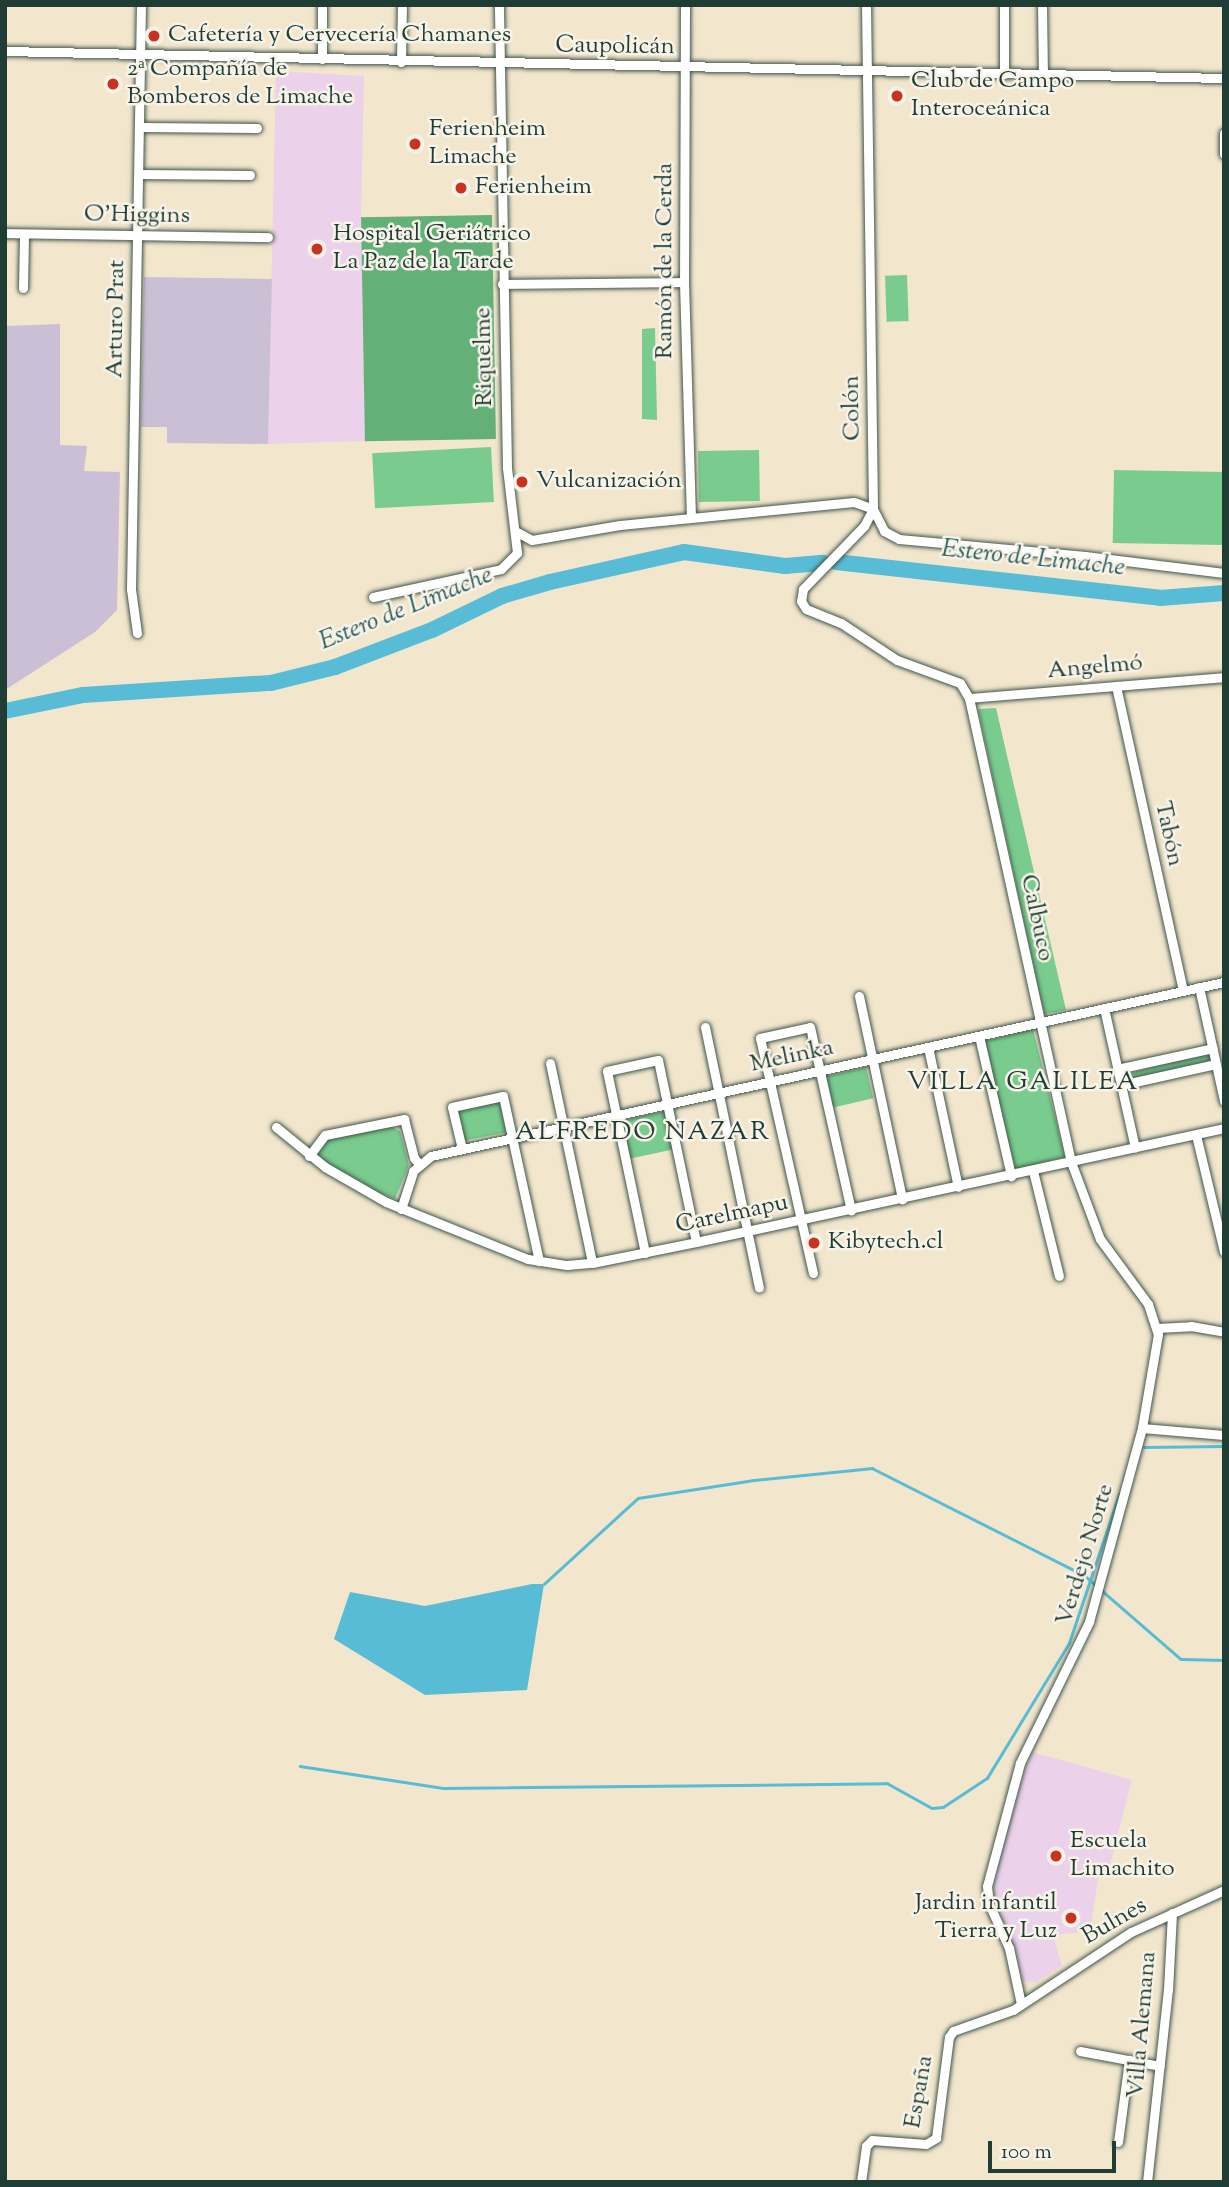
<!DOCTYPE html>
<meta charset="utf-8">
<style>
body{margin:0}
#map{position:relative;width:1229px;height:2187px;overflow:hidden;background:#f2e6cd;font-family:"Sorts Mill Goudy",serif}
div>[style]{position:absolute}
[style*='--x']{left:calc(var(--x)*1px);top:calc(var(--y)*1px);width:calc(var(--w)*1px);rotate:calc(var(--a)*1deg)}
.built>*{inset:0;background:#ecd1ea}
.industrial>*{inset:0;background:#cbbfd5}
.green>*{inset:0;background:#7acc8e;transform-origin:0 0}
.forest>*{inset:0;background:#63b079;transform-origin:0 0}
.water>*{inset:0;background:#58bcd7}
.stream>*{height:2.5px;margin:-1.25px;padding:0 1.25px;transform-origin:1.25px;border-radius:1.25px;background:#58bcd7}
.river>*{height:16px;margin:-8px;padding:0 8px;transform-origin:8px;border-radius:8px;background:#58bcd7}
.roads{filter:drop-shadow(0 0 2px #3f564b) drop-shadow(0 0 2px #3f564b)}
.minor>*{height:9px;margin:-4.5px;padding:0 4.5px;transform-origin:4.5px;border-radius:4.5px;background:#fff}
.dots>*{width:19px;height:19px;translate:-50% -50%;box-sizing:border-box;border:4px solid #f7f3e8;border-radius:50%}
span{translate:-50% -50%;white-space:nowrap;text-align:center;line-height:1.15;-webkit-text-stroke:5px #f7f3e8;paint-order:stroke}
.poi-label{font-size:24px;color:#1f3d34}
.left{translate:0 -50%;text-align:left}
.right{translate:-100% -50%;text-align:right}
.street-label{font-size:24px;color:#1f3d34}
.water-label{font-size:26px;color:#2d5d5d;font-style:italic}
.neighbourhood-label{font-size:26px;color:#1f3d34;letter-spacing:2px}
.frame{position:absolute;inset:0;border:7px solid #1f3d34;pointer-events:none}
.scale{position:absolute;left:988px;top:2141px;width:128px;height:32px;box-sizing:border-box;border:4px solid #1f3d34;border-top:0;padding-left:9px;font-size:21px;line-height:24px;white-space:nowrap;color:#1f3d34;-webkit-text-stroke:5px #f7f3e8;paint-order:stroke}
</style>
<div id="map">
<div class="built">
<div style="clip-path:polygon(276px 71px,364px 76px,361px 219px,365px 441px,268px 444px)"></div>
<div style="clip-path:polygon(1032px 1752px,1132px 1780px,1108px 1872px,1099px 1873px,1090px 1931px,1053px 1935px,1062px 1966px,1036px 1982px,1022px 1981px,1016px 1950px,993px 1896px,994px 1875px,1015px 1796px)"></div>
</div>
<div class="industrial">
<div style="clip-path:polygon(144px 277px,272px 279px,268px 444px,167px 443px,167px 427px,141px 427px)"></div>
<div style="clip-path:polygon(60px 324px,60px 445px,87px 446px,84px 471px,120px 472px,117px 610px,95px 632px,5px 690px,5px 326px)"></div>
</div>
<div class="green">
<div style="left:907px;top:275px;width:46px;height:22px;rotate:88deg"></div>
<div style="clip-path:polygon(655px 328px,657px 420px,642px 419px,642px 329px)"></div>
<div style="left:491px;top:447px;width:55px;height:119px;rotate:87deg"></div>
<div style="left:759px;top:450px;width:51px;height:61px;rotate:89deg"></div>
<div style="left:1114px;top:470px;width:110px;height:73px;rotate:1deg"></div>
<div style="clip-path:polygon(996px 708px,1066px 1010px,1044px 1014px,978px 709px)"></div>
<div style="left:1033px;top:1029px;width:132px;height:51px;rotate:76deg"></div>
<div style="left:1209px;top:1052px;width:11px;height:90px;rotate:75deg"></div>
<div style="left:866px;top:1067px;width:32px;height:42px;rotate:77deg"></div>
<div style="left:500px;top:1102px;width:31px;height:42px;rotate:79deg"></div>
<div style="left:666px;top:1111px;width:39px;height:46px;rotate:78deg"></div>
<div style="clip-path:polygon(390px 1126px,400px 1131px,409px 1165px,395px 1199px,361px 1186px,314px 1154px,325px 1138px)"></div>
</div>
<div class="forest">
<div style="left:492px;top:215px;width:224px;height:131px;rotate:89deg"></div>
</div>
<div class="water">
<div style="clip-path:polygon(532px 1584px,544px 1584px,527px 1690px,425px 1695px,334px 1639px,350px 1592px,425px 1606px)"></div>
</div>
<div class="stream">
<div style="--x:1144;--y:1447;--w:80;--a:-0.7"></div>
<div style="--x:544;--y:1584;--w:127;--a:-42.5"></div>
<div style="--x:638;--y:1498;--w:117;--a:-8.8"></div>
<div style="--x:754;--y:1480;--w:119;--a:-5.8"></div>
<div style="--x:872;--y:1468;--w:237;--a:26.8"></div>
<div style="--x:1084;--y:1575;--w:128;--a:40.9"></div>
<div style="--x:1181;--y:1659;--w:43;--a:1.3"></div>
<div style="--x:300;--y:1766;--w:146;--a:8.7"></div>
<div style="--x:444;--y:1788;--w:443;--a:-0.6"></div>
<div style="--x:887;--y:1783;--w:51;--a:29.1"></div>
<div style="--x:932;--y:1808;--w:11;--a:-5"></div>
<div style="--x:943;--y:1807;--w:53;--a:-33.4"></div>
<div style="--x:987;--y:1778;--w:158;--a:-58.7"></div>
<div style="--x:1069;--y:1643;--w:157;--a:-71.4"></div>
</div>
<div class="river">
<div style="--x:836;--y:562;--w:326;--a:6.3"></div>
<div style="--x:1160;--y:598;--w:64;--a:-4.5"></div>
<div style="--x:5;--y:711;--w:80;--a:-11.6"></div>
<div style="--x:83;--y:695;--w:188;--a:-3.7"></div>
<div style="--x:271;--y:683;--w:66;--a:-14"></div>
<div style="--x:335;--y:667;--w:104;--a:-20.9"></div>
<div style="--x:432;--y:630;--w:78;--a:-25.9"></div>
<div style="--x:502;--y:596;--w:50;--a:-16.3"></div>
<div style="--x:550;--y:582;--w:137;--a:-12.6"></div>
<div style="--x:684;--y:552;--w:102;--a:7.9"></div>
<div style="--x:785;--y:566;--w:38;--a:-5"></div>
</div>
<div class="roads">
<div class="minor">
<div style="--x:685;--y:5;--w:277;--a:90.2"></div>
<div style="--x:684;--y:282;--w:235;--a:88.3"></div>
<div style="--x:866;--y:5;--w:504;--a:89.2"></div>
<div style="--x:873;--y:509;--w:19;--a:118"></div>
<div style="--x:864;--y:526;--w:88;--a:134.1"></div>
<div style="--x:803;--y:589;--w:12;--a:99"></div>
<div style="--x:801;--y:601;--w:9;--a:58"></div>
<div style="--x:806;--y:609;--w:38;--a:22"></div>
<div style="--x:841;--y:623;--w:67;--a:33.5"></div>
<div style="--x:897;--y:660;--w:67;--a:20.1"></div>
<div style="--x:960;--y:683;--w:17;--a:59"></div>
<div style="--x:969;--y:698;--w:475;--a:77.6"></div>
<div style="--x:1071;--y:1162;--w:82;--a:69.4"></div>
<div style="--x:1100;--y:1239;--w:81;--a:53.6"></div>
<div style="--x:1148;--y:1304;--w:32;--a:72"></div>
<div style="--x:1158;--y:1334;--w:95;--a:99.7"></div>
<div style="--x:1142;--y:1428;--w:201;--a:105.3"></div>
<div style="--x:1089;--y:1622;--w:157;--a:116.1"></div>
<div style="--x:1020;--y:1763;--w:127;--a:105"></div>
<div style="--x:987;--y:1886;--w:18;--a:84"></div>
<div style="--x:989;--y:1904;--w:48;--a:65.6"></div>
<div style="--x:1009;--y:1948;--w:57;--a:77.9"></div>
<div style="--x:1042;--y:5;--w:69;--a:89.2"></div>
<div style="--x:5;--y:51;--w:1219;--a:1.27"></div>
<div style="--x:322;--y:59;--w:54;--a:-90"></div>
<div style="--x:401;--y:62;--w:57;--a:-89"></div>
<div style="--x:1004;--y:74;--w:69;--a:-90"></div>
<div style="--x:140;--y:127;--w:117;--a:0.5"></div>
<div style="--x:1224;--y:133;--w:21;--a:90"></div>
<div style="--x:139;--y:174;--w:111;--a:0.5"></div>
<div style="--x:5;--y:233;--w:263;--a:0.9"></div>
<div style="--x:502;--y:284;--w:182;--a:-0.6"></div>
<div style="--x:23;--y:288;--w:54;--a:-88.9"></div>
<div style="--x:515;--y:531;--w:19;--a:28"></div>
<div style="--x:532;--y:540;--w:89;--a:-9.7"></div>
<div style="--x:620;--y:525;--w:235;--a:-5.6"></div>
<div style="--x:854;--y:502;--w:20;--a:20"></div>
<div style="--x:873;--y:509;--w:25;--a:63"></div>
<div style="--x:884;--y:531;--w:17;--a:28"></div>
<div style="--x:899;--y:539;--w:187;--a:5.2"></div>
<div style="--x:1085;--y:556;--w:140;--a:7"></div>
<div style="--x:373;--y:597;--w:131;--a:-12.3"></div>
<div style="--x:501;--y:569;--w:23;--a:-45"></div>
<div style="--x:517;--y:553;--w:86;--a:-96.7"></div>
<div style="--x:507;--y:468;--w:463;--a:-91"></div>
<div style="--x:137;--y:633;--w:44;--a:-97.8"></div>
<div style="--x:131;--y:589;--w:584;--a:-89.02"></div>
<div style="--x:1116;--y:686;--w:311;--a:77.6"></div>
<div style="--x:969;--y:698;--w:256;--a:-4.7"></div>
<div style="--x:1199;--y:987;--w:117;--a:77.6"></div>
<div style="--x:859;--y:996;--w:208;--a:78"></div>
<div style="--x:1104;--y:1008;--w:143;--a:77.5"></div>
<div style="--x:705;--y:1027;--w:266;--a:78.3"></div>
<div style="--x:979;--y:1036;--w:144;--a:77.1"></div>
<div style="--x:928;--y:1047;--w:143;--a:77.9"></div>
<div style="--x:550;--y:1063;--w:204;--a:78.1"></div>
<div style="--x:1117;--y:1069;--w:98;--a:-12.3"></div>
<div style="--x:1121;--y:1085;--w:97;--a:-12.5"></div>
<div style="--x:276;--y:1127;--w:63;--a:39.2"></div>
<div style="--x:325;--y:1167;--w:70;--a:29.8"></div>
<div style="--x:386;--y:1202;--w:153;--a:21.9"></div>
<div style="--x:528;--y:1259;--w:39;--a:9"></div>
<div style="--x:567;--y:1265;--w:25;--a:-5"></div>
<div style="--x:592;--y:1263;--w:106;--a:-11.4"></div>
<div style="--x:696;--y:1242;--w:540;--a:-12.18"></div>
<div style="--x:1196;--y:1135;--w:120;--a:76.5"></div>
<div style="--x:462;--y:1149;--w:43;--a:-103.4"></div>
<div style="--x:452;--y:1107;--w:52;--a:-12.2"></div>
<div style="--x:503;--y:1096;--w:169;--a:77.7"></div>
<div style="--x:309;--y:1156;--w:26;--a:-53"></div>
<div style="--x:325;--y:1135;--w:81;--a:-11.4"></div>
<div style="--x:404;--y:1119;--w:40;--a:75.6"></div>
<div style="--x:414;--y:1158;--w:8;--a:50"></div>
<div style="--x:1033;--y:1171;--w:108;--a:76.1"></div>
<div style="--x:401;--y:1209;--w:40;--a:-72"></div>
<div style="--x:413;--y:1171;--w:23;--a:-40"></div>
<div style="--x:431;--y:1156;--w:812;--a:-12.38"></div>
<div style="--x:645;--y:1253;--w:186;--a:-101.8"></div>
<div style="--x:607;--y:1071;--w:52;--a:-12.2"></div>
<div style="--x:658;--y:1060;--w:186;--a:78.2"></div>
<div style="--x:813;--y:1273;--w:241;--a:-102.7"></div>
<div style="--x:760;--y:1038;--w:51;--a:-12.4"></div>
<div style="--x:810;--y:1027;--w:188;--a:77.4"></div>
<div style="--x:1157;--y:1328;--w:34;--a:-3"></div>
<div style="--x:1191;--y:1326;--w:34;--a:10"></div>
<div style="--x:1142;--y:1428;--w:82;--a:4.9"></div>
<div style="--x:1080;--y:2051;--w:81;--a:10.6"></div>
<div style="--x:1118;--y:2142;--w:83;--a:-82.4"></div>
<div style="--x:861;--y:2182;--w:36;--a:-82"></div>
<div style="--x:866;--y:2146;--w:8;--a:-45"></div>
<div style="--x:872;--y:2140;--w:54;--a:4.2"></div>
<div style="--x:926;--y:2144;--w:12;--a:-31"></div>
<div style="--x:936;--y:2138;--w:102;--a:-82.7"></div>
<div style="--x:949;--y:2037;--w:7;--a:-56"></div>
<div style="--x:953;--y:2031;--w:64;--a:-19.3"></div>
<div style="--x:1013;--y:2010;--w:141;--a:-33.5"></div>
<div style="--x:1131;--y:1932;--w:102;--a:-24.3"></div>
<div style="--x:1147;--y:2182;--w:193;--a:-83.8"></div>
<div style="--x:1168;--y:1990;--w:77;--a:-87"></div>
</div>
</div>
<div class="dots">
<div style="left:154px;top:36px;background:#c8321e"></div>
<div style="left:113px;top:84px;background:#c8321e"></div>
<div style="left:897px;top:96px;background:#c8321e"></div>
<div style="left:415px;top:144px;background:#c8321e"></div>
<div style="left:461px;top:188px;background:#c8321e"></div>
<div style="left:317px;top:249px;background:#c8321e"></div>
<div style="left:522px;top:482px;background:#c8321e"></div>
<div style="left:814px;top:1243px;background:#c8321e"></div>
<div style="left:1056px;top:1856px;background:#c8321e"></div>
<div style="left:1071px;top:1918px;background:#c8321e"></div>
</div>
<div class="poi-label">
<span class="left" style="left:168px;top:36px">Cafetería y Cervecería Chamanes</span>
<span class="left" style="left:127px;top:84px">2ᵃ Compañía de<br>Bomberos de Limache</span>
<span class="left" style="left:911px;top:96px">Club de Campo<br>Interoceánica</span>
<span class="left" style="left:429px;top:144px">Ferienheim<br>Limache</span>
<span class="left" style="left:475px;top:188px">Ferienheim</span>
<span class="left" style="left:333px;top:249px">Hospital Geriátrico<br>La Paz de la Tarde</span>
<span class="left" style="left:536px;top:482px">Vulcanización</span>
<span class="left" style="left:828px;top:1243px">Kibytech.cl</span>
<span class="left" style="left:1070px;top:1856px">Escuela<br>Limachito</span>
<span class="right" style="left:1057px;top:1918px">Jardin infantil<br>Tierra y Luz</span>
</div>
<div class="street-label">
<span style="left:615px;top:47px;rotate:1deg">Caupolicán</span>
<span style="left:137px;top:216px;rotate:1deg">O'Higgins</span>
<span style="left:666px;top:261px;rotate:-90deg">Ramón de la Cerda</span>
<span style="left:117px;top:319px;rotate:-89deg">Arturo Prat</span>
<span style="left:485px;top:357px;rotate:-91deg">Riquelme</span>
<span style="left:853px;top:408px;rotate:-91deg">Colón</span>
<span style="left:1095px;top:668px;rotate:-5deg">Angelmó</span>
<span style="left:1168px;top:834px;rotate:78deg">Tabón</span>
<span style="left:1036px;top:918px;rotate:78deg">Calbuco</span>
<span style="left:792px;top:1057px;rotate:-12deg">Melinka</span>
<span style="left:732px;top:1215px;rotate:-12deg">Carelmapu</span>
<span style="left:1086px;top:1555px;rotate:-73deg">Verdejo Norte</span>
<span style="left:1115px;top:1922px;rotate:-30deg">Bulnes</span>
<span style="left:1143px;top:2025px;rotate:-85deg">Villa Alemana</span>
<span style="left:920px;top:2092px;rotate:-80deg">España</span>
</div>
<div class="water-label">
<span style="left:1033px;top:559px;rotate:6deg">Estero de Limache</span>
<span style="left:406px;top:609px;rotate:-22deg">Estero de Limache</span>
</div>
<div class="neighbourhood-label">
<span style="left:1023px;top:1083px">VILLA GALILEA</span>
<span style="left:643px;top:1133px">ALFREDO NAZAR</span>
</div>
<div class="frame"></div>
<div class="scale">100 m</div>
</div>
